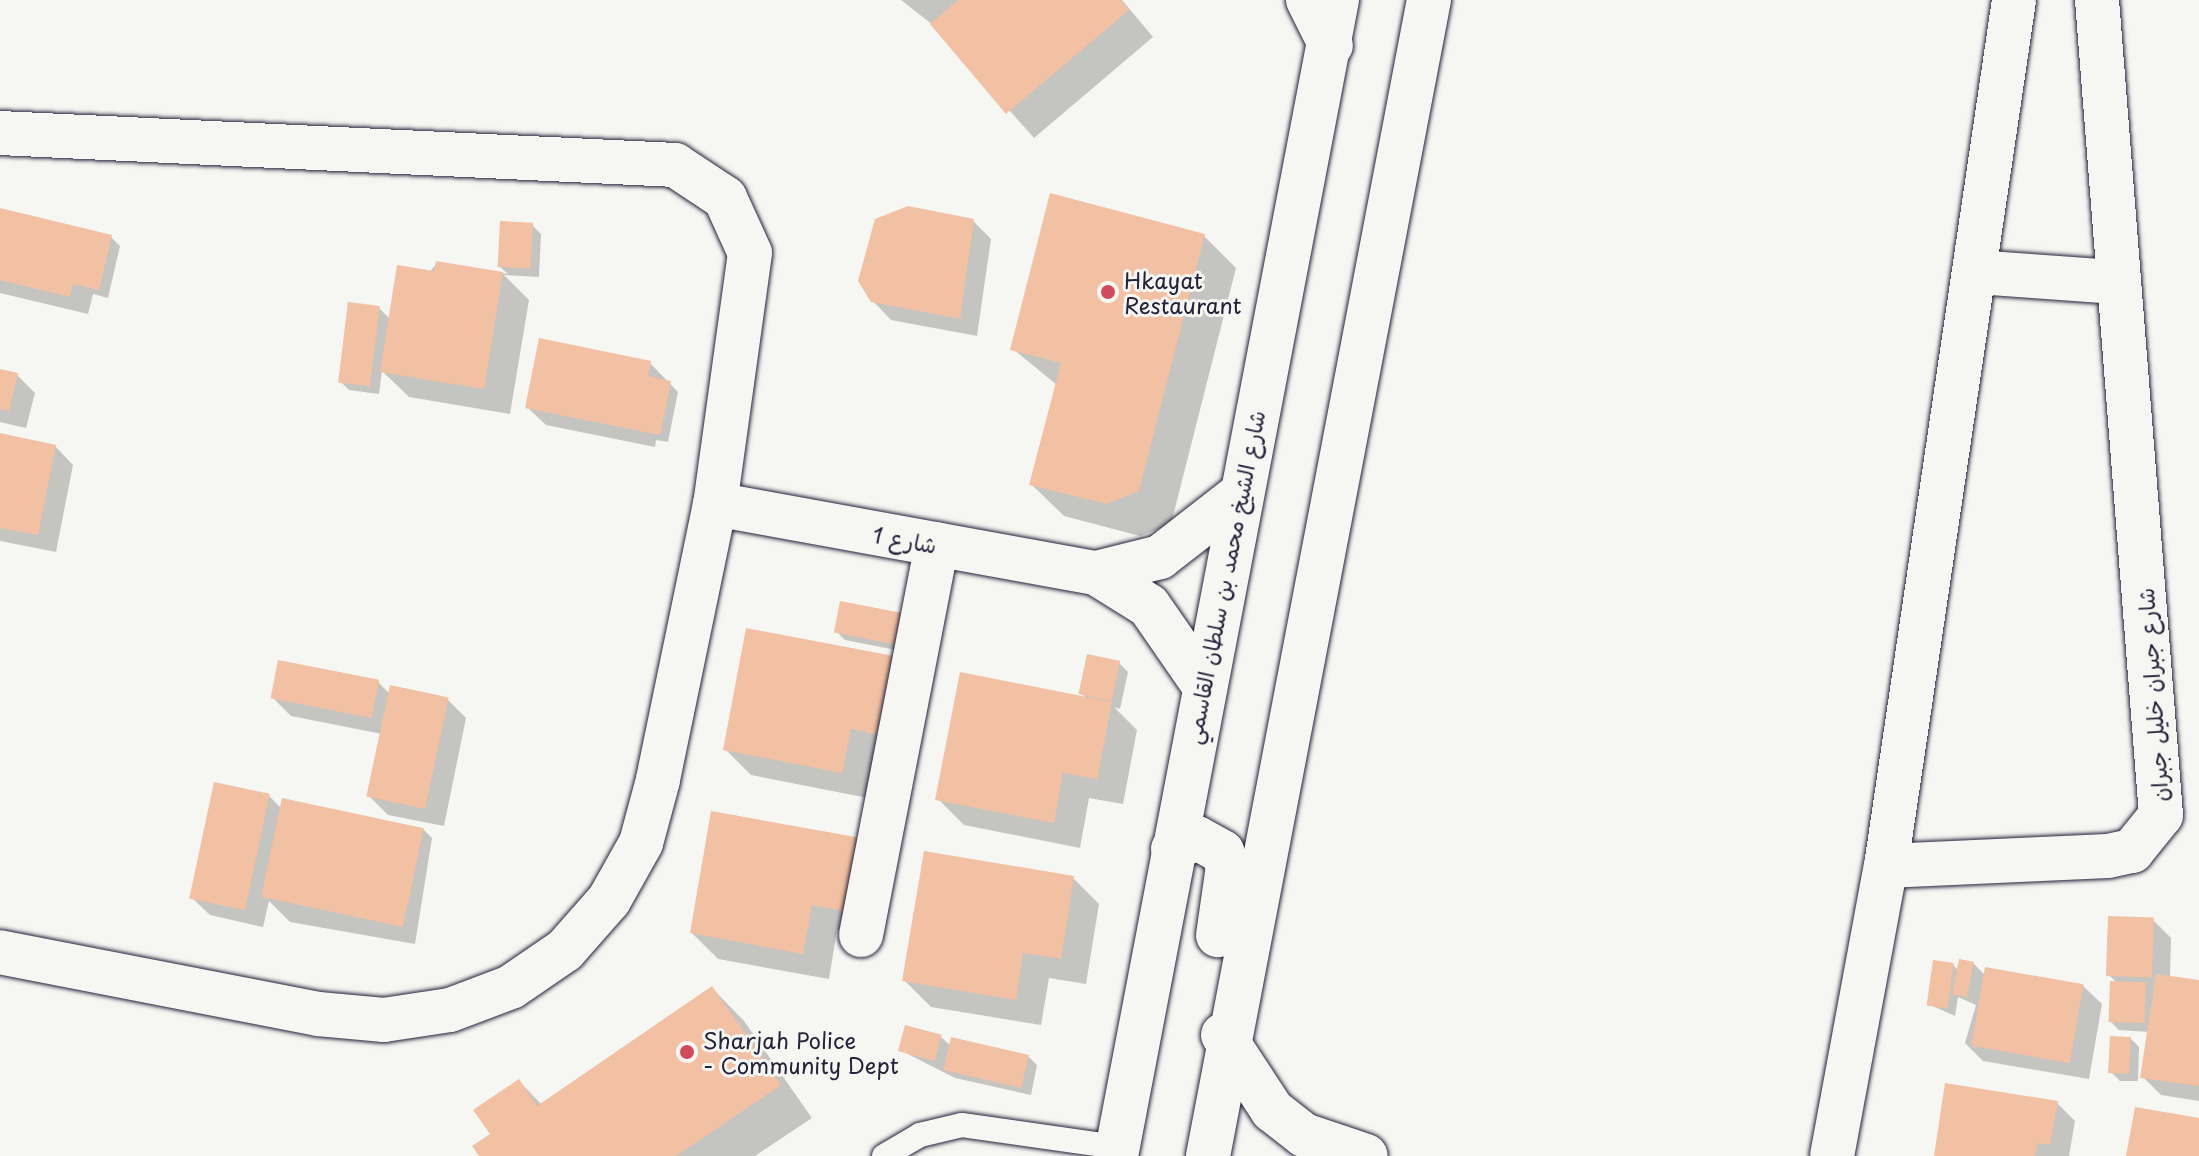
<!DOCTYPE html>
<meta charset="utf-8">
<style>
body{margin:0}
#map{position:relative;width:2199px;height:1156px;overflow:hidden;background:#f6f6f2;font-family:"Playpen Sans","Playpen Sans Arabic",sans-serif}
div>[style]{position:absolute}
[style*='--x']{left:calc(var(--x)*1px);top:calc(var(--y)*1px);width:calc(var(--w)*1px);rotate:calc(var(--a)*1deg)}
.shadow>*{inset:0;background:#0003}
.building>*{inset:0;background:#f2c0a2;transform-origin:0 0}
.roads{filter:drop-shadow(0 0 2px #22223b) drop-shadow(0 0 2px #22223b)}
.service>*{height:24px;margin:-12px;padding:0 12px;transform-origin:12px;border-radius:12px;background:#f6f6f2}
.minor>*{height:44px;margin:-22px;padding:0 22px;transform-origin:22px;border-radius:22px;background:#f6f6f2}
.secondary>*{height:44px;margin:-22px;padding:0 22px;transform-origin:22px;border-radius:22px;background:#f6f6f2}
.dots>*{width:22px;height:22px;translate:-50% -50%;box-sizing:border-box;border:4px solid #f6f6f2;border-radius:50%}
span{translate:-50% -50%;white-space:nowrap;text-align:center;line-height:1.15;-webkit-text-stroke:6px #f6f6f2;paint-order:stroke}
.poi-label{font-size:22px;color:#22223b}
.left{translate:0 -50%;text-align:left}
.street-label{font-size:22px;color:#22223b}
</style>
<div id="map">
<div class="shadow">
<div style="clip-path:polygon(901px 0,1122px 0,1153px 37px,1034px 138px,933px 25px)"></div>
<div style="clip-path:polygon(0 210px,111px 237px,120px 246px,108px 298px,93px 294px,88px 314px,0 293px)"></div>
<div style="clip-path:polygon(973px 221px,991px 239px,977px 336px,891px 320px,873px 301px)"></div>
<div style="clip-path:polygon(532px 225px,541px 234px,539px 277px,504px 275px,529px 300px,510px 414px,409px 397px,382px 371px,379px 394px,349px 390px,340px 381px,379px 308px,391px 320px,437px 263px,508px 274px,500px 267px)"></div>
<div style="clip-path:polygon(1204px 236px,1236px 268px,1171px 524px,1140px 536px,1064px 516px,1031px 484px,1057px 385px,1013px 349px)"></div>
<div style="clip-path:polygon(650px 363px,678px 392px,668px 442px,656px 440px,655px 447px,546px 425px,527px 407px)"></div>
<div style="clip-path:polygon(0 371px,17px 375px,35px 393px,26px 428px,0 422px)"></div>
<div style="clip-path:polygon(0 435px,55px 446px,73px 465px,56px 552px,0 541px)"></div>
<div style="clip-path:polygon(901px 615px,906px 652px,845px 640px,836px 631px)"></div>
<div style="clip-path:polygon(898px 659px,868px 798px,751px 775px,725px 749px)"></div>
<div style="clip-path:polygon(1119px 663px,1128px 672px,1120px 709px,1114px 707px,1137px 730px,1123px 804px,1089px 798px,1080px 848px,964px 825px,938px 799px,1087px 699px,1081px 693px)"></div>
<div style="clip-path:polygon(378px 682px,390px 694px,448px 700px,466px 718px,444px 826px,388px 815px,370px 797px,382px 734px,291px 716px,272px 697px)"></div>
<div style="clip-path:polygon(269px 796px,282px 809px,423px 829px,432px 838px,415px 944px,290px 922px,269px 901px,263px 927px,210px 915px,191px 897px)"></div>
<div style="clip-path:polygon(860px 840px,873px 937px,837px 930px,829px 979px,718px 959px,692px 933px)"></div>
<div style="clip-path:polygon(1073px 878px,1099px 904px,1086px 984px,1049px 978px,1041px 1025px,931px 1007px,905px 981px)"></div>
<div style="clip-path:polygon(2153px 920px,2171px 938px,2170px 978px,2199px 982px,2199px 1101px,2161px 1095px,2143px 1077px,2149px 1032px,2119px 1030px,2110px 1021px,2117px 983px,2109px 975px)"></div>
<div style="clip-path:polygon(1973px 963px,1985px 975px,2083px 986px,2102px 1004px,2089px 1079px,1983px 1061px,1965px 1043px,1976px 1005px,1958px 997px,1955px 1016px,1928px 1004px,1953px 965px,1960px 972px)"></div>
<div style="clip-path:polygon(712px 988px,744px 1021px,812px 1118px,755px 1156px,482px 1156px,519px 1081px,542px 1105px)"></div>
<div style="clip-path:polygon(941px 1037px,951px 1046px,1028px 1056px,1037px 1065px,1031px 1095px,955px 1078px,900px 1050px)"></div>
<div style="clip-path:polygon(2130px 1038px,2139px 1047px,2138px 1081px,2120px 1081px,2111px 1072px)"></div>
<div style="clip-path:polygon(2057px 1103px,2075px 1121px,2069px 1156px,1936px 1156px)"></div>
</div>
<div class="building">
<div style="clip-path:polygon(958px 0,1121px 0,1129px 10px,1006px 114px,930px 24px)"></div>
<div style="clip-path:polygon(1050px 193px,1205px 234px,1139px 491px,1107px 504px,1029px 485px,1061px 363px,1010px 350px)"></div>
<div style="clip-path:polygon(908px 206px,974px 219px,960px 319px,871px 302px,858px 281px,875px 219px)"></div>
<div style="clip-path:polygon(0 208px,112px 235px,99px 290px,73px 284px,70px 297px,0 280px)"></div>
<div style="left:500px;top:221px;width:33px;height:46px;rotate:3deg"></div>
<div style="clip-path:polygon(436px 261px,503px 272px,484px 389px,380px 372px,397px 265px,434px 271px)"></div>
<div style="left:348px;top:302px;width:32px;height:81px;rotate:7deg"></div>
<div style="clip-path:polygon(539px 338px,651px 361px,648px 376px,671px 381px,660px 435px,525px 408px)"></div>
<div style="clip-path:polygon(0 369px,18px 373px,9px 411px,0 409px)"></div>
<div style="clip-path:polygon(0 433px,56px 445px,38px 535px,0 528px)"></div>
<div style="left:840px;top:601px;width:63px;height:32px;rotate:11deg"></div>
<div style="clip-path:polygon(746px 628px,899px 657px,884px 736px,851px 729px,842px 773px,723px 750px)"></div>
<div style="left:1087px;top:654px;width:34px;height:41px;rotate:12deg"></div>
<div style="left:278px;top:660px;width:103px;height:39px;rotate:11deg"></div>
<div style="clip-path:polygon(960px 672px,1112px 702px,1097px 779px,1063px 773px,1054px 823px,935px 800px)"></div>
<div style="left:390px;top:685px;width:60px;height:114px;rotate:12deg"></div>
<div style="left:214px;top:782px;width:57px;height:119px;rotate:12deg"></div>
<div style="left:282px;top:798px;width:145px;height:101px;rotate:12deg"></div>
<div style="clip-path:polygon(711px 811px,861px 838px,848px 912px,812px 905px,803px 954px,690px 933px)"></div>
<div style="clip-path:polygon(924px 851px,1074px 876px,1061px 959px,1023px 953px,1016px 1000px,902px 981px)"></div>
<div style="left:2108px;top:916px;width:46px;height:60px;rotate:2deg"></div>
<div style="left:1959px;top:959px;width:15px;height:36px;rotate:11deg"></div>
<div style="left:1933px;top:960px;width:21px;height:46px;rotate:8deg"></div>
<div style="left:1985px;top:967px;width:100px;height:80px;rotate:10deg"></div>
<div style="clip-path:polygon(2156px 974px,2199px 980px,2199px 1086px,2140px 1078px)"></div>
<div style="left:2110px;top:981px;width:36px;height:41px;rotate:2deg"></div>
<div style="clip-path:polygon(712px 986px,781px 1085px,676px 1156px,479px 1156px,472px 1146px,490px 1134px,473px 1110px,519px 1079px,537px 1106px)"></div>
<div style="left:905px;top:1025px;width:38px;height:27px;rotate:15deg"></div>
<div style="left:2110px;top:1036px;width:21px;height:37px;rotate:3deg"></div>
<div style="left:951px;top:1037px;width:80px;height:34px;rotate:13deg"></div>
<div style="clip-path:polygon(1945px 1083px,2058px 1101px,2050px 1145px,2038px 1143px,2035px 1156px,1934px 1156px)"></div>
<div style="clip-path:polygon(2135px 1107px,2199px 1118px,2199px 1156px,2126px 1156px)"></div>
</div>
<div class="roads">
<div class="service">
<div style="--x:884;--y:1156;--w:42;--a:-30.3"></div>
<div style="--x:920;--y:1135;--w:43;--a:-13.4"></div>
<div style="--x:962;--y:1125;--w:157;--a:8.1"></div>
</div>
<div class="minor">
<div style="--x:0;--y:133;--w:676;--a:2.71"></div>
<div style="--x:675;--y:165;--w:60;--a:33.4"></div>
<div style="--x:725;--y:198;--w:60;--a:65.6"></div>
<div style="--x:750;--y:253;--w:253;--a:97.9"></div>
<div style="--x:715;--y:504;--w:282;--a:101.7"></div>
<div style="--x:658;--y:780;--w:65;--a:105.1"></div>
<div style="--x:641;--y:843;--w:65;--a:119.3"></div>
<div style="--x:609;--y:900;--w:67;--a:131.3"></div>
<div style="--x:565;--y:950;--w:65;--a:145.6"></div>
<div style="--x:511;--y:987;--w:65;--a:159.3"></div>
<div style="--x:450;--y:1010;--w:67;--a:171.4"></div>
<div style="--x:384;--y:1020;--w:66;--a:-174.8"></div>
<div style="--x:318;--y:1014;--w:324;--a:-169"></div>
<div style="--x:1975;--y:272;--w:141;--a:4.1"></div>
<div style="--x:715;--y:504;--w:387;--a:10.3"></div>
<div style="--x:1096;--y:573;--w:62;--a:31.9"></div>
<div style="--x:1149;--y:606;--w:95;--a:55.3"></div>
<div style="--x:1096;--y:573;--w:66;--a:-14"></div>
<div style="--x:1160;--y:557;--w:98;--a:-37.9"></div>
<div style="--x:1173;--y:849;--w:26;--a:-25"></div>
<div style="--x:1197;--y:838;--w:29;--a:29"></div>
<div style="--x:1222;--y:852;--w:15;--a:67"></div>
<div style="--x:1228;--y:866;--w:70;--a:98.2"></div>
<div style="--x:1886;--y:866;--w:222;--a:-2.6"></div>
<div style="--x:2108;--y:856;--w:25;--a:-12"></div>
<div style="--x:2132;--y:851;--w:46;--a:-51.1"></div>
<div style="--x:2161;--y:815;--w:818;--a:-94.49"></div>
<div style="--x:861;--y:935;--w:398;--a:-79"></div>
<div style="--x:1223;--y:1035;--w:90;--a:56.8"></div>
<div style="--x:1272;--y:1110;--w:41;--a:38"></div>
<div style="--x:1304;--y:1135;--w:65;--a:18.7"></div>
<div style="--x:1116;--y:1156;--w:1177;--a:-79.18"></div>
<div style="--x:1208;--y:1156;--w:1177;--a:-79.18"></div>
<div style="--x:1832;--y:1156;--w:295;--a:-79.5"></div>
<div style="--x:1886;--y:866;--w:875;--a:-81.59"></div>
</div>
<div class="secondary">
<div style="--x:1308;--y:0;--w:51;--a:63.4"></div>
</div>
</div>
<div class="dots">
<div style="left:1108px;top:292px;background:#d1495b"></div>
<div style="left:687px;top:1052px;background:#d1495b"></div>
</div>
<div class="poi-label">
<span class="left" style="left:1124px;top:292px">Hkayat<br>Restaurant</span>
<span class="left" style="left:703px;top:1052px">Sharjah Police<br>- Community Dept</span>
</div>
<div class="street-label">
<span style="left:905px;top:539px;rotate:10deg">شارع 1</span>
<span style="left:1224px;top:577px;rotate:-79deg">شارع الشيخ محمد بن سلطان القاسمي</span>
<span style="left:2152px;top:695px;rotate:-94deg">شارع جبران خليل جبران</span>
</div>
</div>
